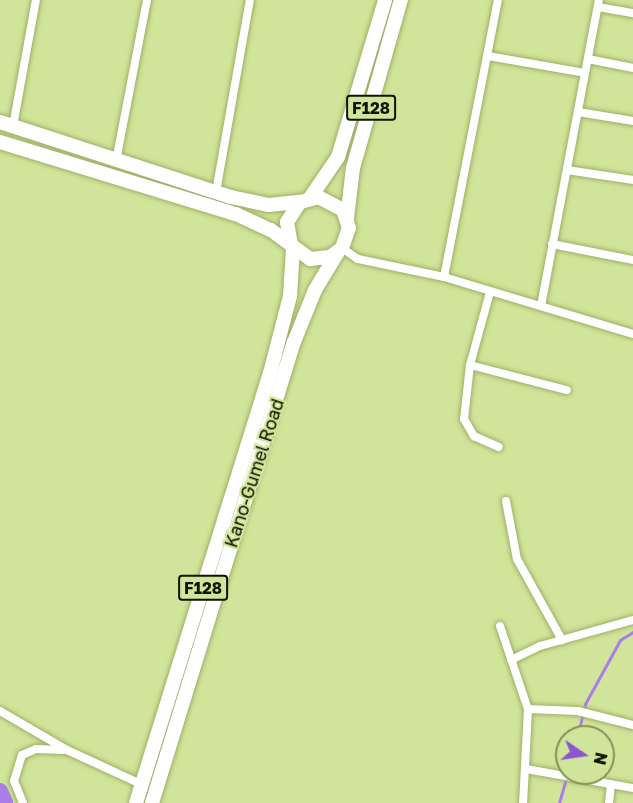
<!DOCTYPE html>
<style>
body{margin:0}
#map{position:relative;width:633px;height:803px;overflow:hidden;background:#d1e59a;font-family:"Golos Text",sans-serif}
div>[style]{position:absolute}
[style*='--x']{left:calc(var(--x)*1px);top:calc(var(--y)*1px);width:calc(var(--w)*1px);rotate:calc(var(--a)*1deg)}
.stream>*{height:3px;margin:-1.5px;padding:0 1.5px;transform-origin:1.5px;border-radius:1.5px;background:#a97ee9}
.river>*{height:16px;margin:-8px;padding:0 8px;transform-origin:8px;border-radius:8px;background:#a97ee9}
.roads{filter:drop-shadow(0 0 2px #9db067) drop-shadow(0 0 2px #9db067)}
.minor>*{height:8px;margin:-4px;padding:0 4px;transform-origin:4px;border-radius:4px;background:#fff}
.primary>*{height:14px;margin:-7px;padding:0 7px;transform-origin:7px;border-radius:7px;background:#fff}
span{translate:-50% -50%;white-space:nowrap;text-align:center;line-height:1.15;-webkit-text-stroke:4.5px #d1e59a;paint-order:stroke}
.shield-label span{padding:2px 4px;background:#d1e59a;border:2px solid;border-radius:4px;-webkit-text-stroke-width:0}
.shield-label{font-size:16px;color:#0f1400;font-weight:700}
.street-label{font-size:18px;color:#0f1400}
.north{position:absolute;left:555px;top:725px;width:60px;height:60px;box-sizing:border-box;background:#d1e59a;border:2px solid #83915c;border-radius:50%;rotate:103deg;font-size:16px;font-weight:700;line-height:24px;text-align:center;color:#0f1400}
.north::after{content:'';display:block;margin:auto;width:21px;height:27px;background:#8b57cf;clip-path:polygon(50% 0,100% 100%,50% 72%,0 100%)}
</style>
<div id="map">
<div class="stream">
<div style="--x:577;--y:737;--w:34;--a:-76"></div>
<div style="--x:585;--y:704;--w:73;--a:-61.3"></div>
<div style="--x:620;--y:640;--w:15;--a:-32"></div>
<div style="--x:559;--y:803;--w:26;--a:-74"></div>
</div>
<div class="river">
<div style="--x:0;--y:791;--w:13;--a:67"></div>
</div>
<div class="roads">
<div class="minor">
<div style="--x:598;--y:7;--w:36;--a:10"></div>
<div style="--x:488;--y:56;--w:98;--a:9.9"></div>
<div style="--x:588;--y:59;--w:46;--a:11.3"></div>
<div style="--x:578;--y:112;--w:56;--a:9.3"></div>
<div style="--x:13;--y:126;--w:128;--a:-79.7"></div>
<div style="--x:116;--y:161;--w:164;--a:-79.1"></div>
<div style="--x:567;--y:170;--w:67;--a:8.6"></div>
<div style="--x:216;--y:192;--w:195;--a:-80"></div>
<div style="--x:552;--y:244;--w:83;--a:11.2"></div>
<div style="--x:342;--y:248;--w:19;--a:35"></div>
<div style="--x:358;--y:259;--w:88;--a:11.8"></div>
<div style="--x:444;--y:277;--w:197;--a:16.8"></div>
<div style="--x:444;--y:277;--w:282;--a:-79"></div>
<div style="--x:490;--y:292;--w:76;--a:105.3"></div>
<div style="--x:470;--y:365;--w:54;--a:96.3"></div>
<div style="--x:464;--y:419;--w:20;--a:60"></div>
<div style="--x:474;--y:436;--w:27;--a:24"></div>
<div style="--x:541;--y:306;--w:311;--a:-79.3"></div>
<div style="--x:470;--y:365;--w:100;--a:14.5"></div>
<div style="--x:506;--y:501;--w:59;--a:79.3"></div>
<div style="--x:517;--y:559;--w:93;--a:60.9"></div>
<div style="--x:500;--y:626;--w:88;--a:71.4"></div>
<div style="--x:528;--y:709;--w:94;--a:93"></div>
<div style="--x:511;--y:660;--w:32;--a:-26"></div>
<div style="--x:540;--y:646;--w:97;--a:-15.6"></div>
<div style="--x:528;--y:709;--w:50;--a:2.3"></div>
<div style="--x:578;--y:711;--w:57;--a:14.3"></div>
<div style="--x:0;--y:711;--w:78;--a:30.2"></div>
<div style="--x:67;--y:750;--w:81;--a:24.7"></div>
<div style="--x:526;--y:769;--w:109;--a:10.1"></div>
<div style="--x:23;--y:803;--w:24;--a:-112"></div>
<div style="--x:14;--y:781;--w:27;--a:-73"></div>
<div style="--x:22;--y:755;--w:15;--a:-23"></div>
<div style="--x:36;--y:749;--w:28;--a:2"></div>
<div style="--x:609;--y:803;--w:19;--a:-84"></div>
</div>
<div class="primary">
<div style="--x:0;--y:122;--w:243;--a:18"></div>
<div style="--x:231;--y:197;--w:39;--a:12"></div>
<div style="--x:269;--y:205;--w:31;--a:-6"></div>
<div style="--x:0;--y:142;--w:247;--a:17"></div>
<div style="--x:236;--y:214;--w:38;--a:25"></div>
<div style="--x:271;--y:230;--w:49;--a:36.6"></div>
<div style="--x:310;--y:259;--w:20;--a:-6"></div>
<div style="--x:330;--y:257;--w:15;--a:-37"></div>
<div style="--x:342;--y:248;--w:21;--a:-71"></div>
<div style="--x:349;--y:228;--w:19;--a:-108"></div>
<div style="--x:343;--y:210;--w:27;--a:-152"></div>
<div style="--x:319;--y:197;--w:20;--a:165"></div>
<div style="--x:300;--y:202;--w:24;--a:123"></div>
<div style="--x:287;--y:222;--w:23;--a:80"></div>
<div style="--x:310;--y:198;--w:50;--a:-55.7"></div>
<div style="--x:338;--y:157;--w:164;--a:-73.3"></div>
<div style="--x:347;--y:218;--w:50;--a:-83.2"></div>
<div style="--x:353;--y:168;--w:175;--a:-74.1"></div>
<div style="--x:136;--y:803;--w:450;--a:-72.7"></div>
<div style="--x:270;--y:373;--w:80;--a:-75.4"></div>
<div style="--x:290;--y:296;--w:48;--a:-86.4"></div>
<div style="--x:152;--y:803;--w:482;--a:-72.9"></div>
<div style="--x:294;--y:342;--w:56;--a:-68"></div>
<div style="--x:315;--y:290;--w:44;--a:-58.8"></div>
</div>
</div>
<div class="shield-label">
<span style="left:371px;top:108px">F128</span>
<span style="left:203px;top:588px">F128</span>
</div>
<div class="street-label">
<span style="left:254px;top:473px;rotate:-72deg">Kano-Gumel Road</span>
</div>
<div class="north">N</div>
</div>
